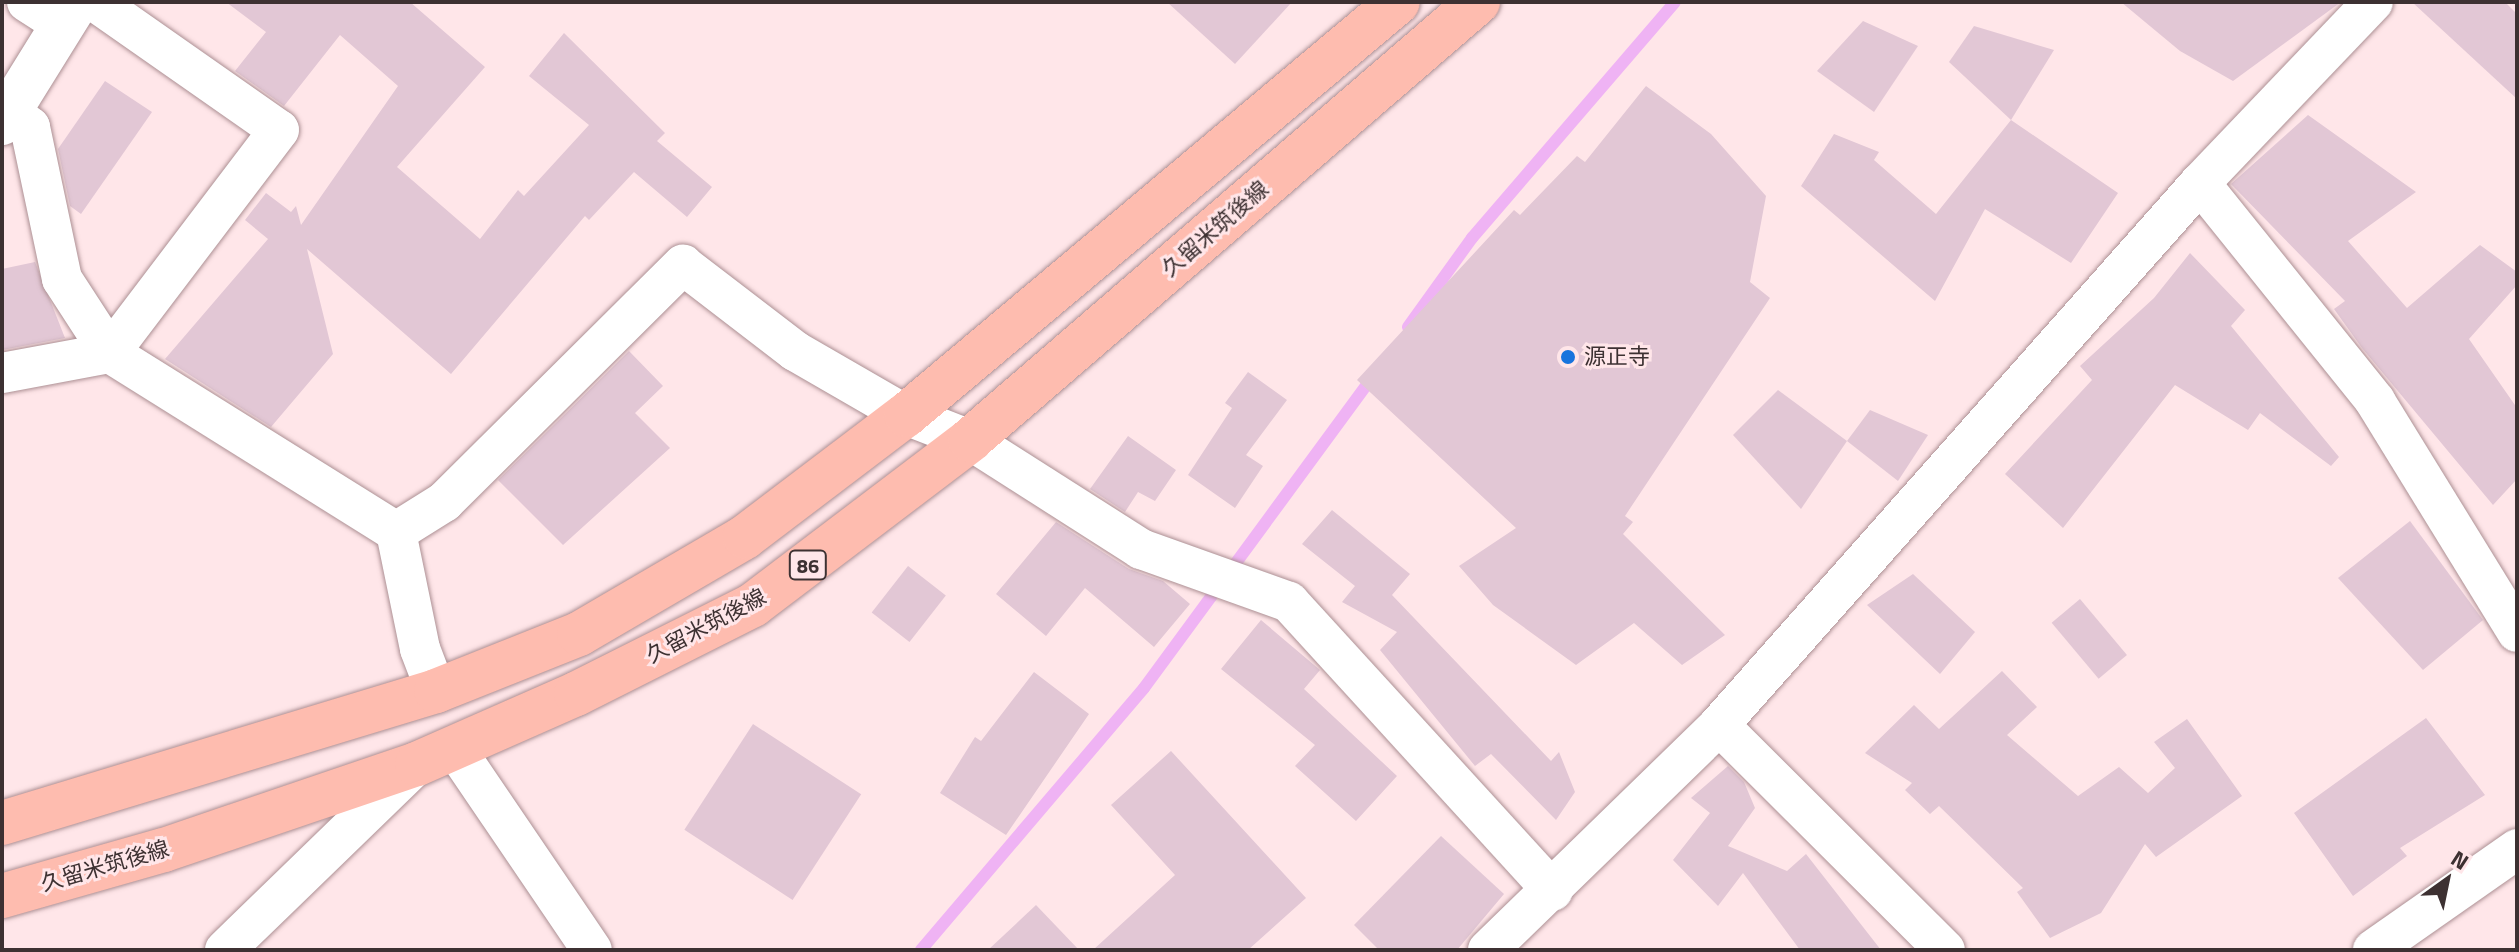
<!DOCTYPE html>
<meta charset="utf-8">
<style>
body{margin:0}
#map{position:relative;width:2519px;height:952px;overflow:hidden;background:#ffe6e9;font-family:"Titillium Web","Noto Sans JP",sans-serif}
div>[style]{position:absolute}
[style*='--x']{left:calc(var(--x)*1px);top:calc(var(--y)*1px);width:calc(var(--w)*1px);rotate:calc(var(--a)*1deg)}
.stream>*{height:12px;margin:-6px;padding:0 6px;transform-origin:6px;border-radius:6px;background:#efb3f4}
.building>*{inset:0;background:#e2c7d5;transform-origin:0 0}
.roads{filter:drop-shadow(0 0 2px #ad9094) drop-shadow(0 0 2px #ad9094)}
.street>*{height:40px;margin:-20px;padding:0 20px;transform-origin:20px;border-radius:20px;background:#fff}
.secondary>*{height:44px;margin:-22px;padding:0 22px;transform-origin:22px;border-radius:22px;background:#fff}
.primary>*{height:44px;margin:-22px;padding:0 22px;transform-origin:22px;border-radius:22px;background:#febcaf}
.dots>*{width:22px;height:22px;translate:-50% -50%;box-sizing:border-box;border:4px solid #ffe6e9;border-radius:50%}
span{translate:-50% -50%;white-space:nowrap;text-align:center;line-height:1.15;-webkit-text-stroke:6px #ffe6e9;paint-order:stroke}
.shield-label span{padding:2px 6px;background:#ffe6e9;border:2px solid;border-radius:6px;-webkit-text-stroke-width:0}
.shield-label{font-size:20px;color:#3d3132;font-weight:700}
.street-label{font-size:22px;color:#3d3132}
.poi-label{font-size:22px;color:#3d3132}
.left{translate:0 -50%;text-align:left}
.frame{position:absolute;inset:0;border:4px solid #3d3132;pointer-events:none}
.north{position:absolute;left:2407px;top:840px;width:80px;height:80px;-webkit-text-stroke:6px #ffe6e9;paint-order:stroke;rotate:33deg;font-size:22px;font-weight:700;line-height:32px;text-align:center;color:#3d3132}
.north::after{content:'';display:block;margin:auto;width:28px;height:36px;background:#3d3132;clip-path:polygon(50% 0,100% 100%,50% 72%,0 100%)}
</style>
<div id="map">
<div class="stream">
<div style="--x:1408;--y:327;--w:110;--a:-54.3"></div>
<div style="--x:1472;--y:238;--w:311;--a:-49.3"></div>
<div style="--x:921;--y:950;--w:344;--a:-49.6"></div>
<div style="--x:1144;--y:688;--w:388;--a:-53.7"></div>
</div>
<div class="building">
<div style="clip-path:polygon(226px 2px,410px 2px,485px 67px,397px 167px,480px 239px,518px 190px,524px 196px,589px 125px,529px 76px,564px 33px,665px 133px,657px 141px,712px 187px,687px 217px,634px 172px,589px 220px,585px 216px,451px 374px,307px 249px,333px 354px,271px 427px,165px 359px,268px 239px,245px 220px,266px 193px,291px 212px,296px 206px,301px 225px,398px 86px,340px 35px,284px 106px,235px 71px,266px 32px)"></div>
<div style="clip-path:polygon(1167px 2px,1292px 2px,1235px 64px)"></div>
<div style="clip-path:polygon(2121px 2px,2341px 2px,2233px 81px,2180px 51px)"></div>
<div style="clip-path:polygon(2412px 2px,2505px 2px,2517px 14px,2517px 99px)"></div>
<div style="clip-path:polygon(1863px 21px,1918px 46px,1874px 112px,1817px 71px)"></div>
<div style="clip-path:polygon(1974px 26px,2054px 50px,2011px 120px,1949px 62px)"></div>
<div style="clip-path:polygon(105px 81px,152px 112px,81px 214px,70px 206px,58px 149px)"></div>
<div style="clip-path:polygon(1646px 86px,1711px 134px,1766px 196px,1750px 282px,1770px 298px,1625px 516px,1633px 522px,1623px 534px,1725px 635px,1682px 665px,1634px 623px,1576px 665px,1493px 605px,1459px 566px,1516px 528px,1357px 380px,1514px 210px,1520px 215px,1577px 156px,1585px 162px)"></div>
<div style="clip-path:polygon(2308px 115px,2416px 192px,2348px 241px,2407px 308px,2480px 245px,2517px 272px,2517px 285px,2469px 339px,2517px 408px,2517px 479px,2493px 505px,2362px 348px,2334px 309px,2345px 301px,2231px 184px)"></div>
<div style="clip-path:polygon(2011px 120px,2118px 193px,2071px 263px,1985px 209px,1935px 301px,1801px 186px,1834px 134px,1879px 152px,1874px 160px,1936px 214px)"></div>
<div style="clip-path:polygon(2190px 253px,2245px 310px,2231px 326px,2339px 457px,2331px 466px,2260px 413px,2248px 430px,2175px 385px,2063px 528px,2005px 474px,2092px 380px,2080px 366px,2154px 298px)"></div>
<div style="clip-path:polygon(35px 262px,65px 338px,2px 350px,2px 269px)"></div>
<div style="clip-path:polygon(629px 351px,663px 386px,635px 413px,670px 448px,563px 545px,498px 480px)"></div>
<div style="clip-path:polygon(1248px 372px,1287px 400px,1246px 455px,1263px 466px,1235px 508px,1188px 475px,1232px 408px,1225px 403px)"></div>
<div style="clip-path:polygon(1778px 390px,1847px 441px,1801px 509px,1733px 435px)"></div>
<div style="clip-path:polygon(1870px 410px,1928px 435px,1898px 481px,1847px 441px)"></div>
<div style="clip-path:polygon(1128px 436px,1176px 470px,1155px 501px,1138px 492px,1125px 512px,1090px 489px)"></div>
<div style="clip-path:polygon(1332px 510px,1410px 574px,1392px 595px,1551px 761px,1559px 752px,1575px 792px,1556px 820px,1491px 754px,1475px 766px,1380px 650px,1397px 632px,1342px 602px,1355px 586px,1302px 544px)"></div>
<div style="clip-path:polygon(2410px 521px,2483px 620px,2423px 670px,2338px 578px)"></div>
<div style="clip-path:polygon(1056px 522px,1129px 569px,1163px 581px,1190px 604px,1154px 647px,1085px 588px,1046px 636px,996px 594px)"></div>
<div style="left:908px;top:566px;width:48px;height:59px;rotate:38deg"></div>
<div style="clip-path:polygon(1913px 574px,1975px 632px,1940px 674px,1867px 605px)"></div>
<div style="left:2080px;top:599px;width:73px;height:37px;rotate:50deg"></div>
<div style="clip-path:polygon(1261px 620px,1320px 670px,1304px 689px,1397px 776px,1356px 821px,1295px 766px,1315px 745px,1221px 669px)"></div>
<div style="clip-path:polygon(2002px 671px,2037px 707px,2007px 735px,2078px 796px,2119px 767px,2148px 793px,2175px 768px,2154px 742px,2187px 719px,2242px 796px,2156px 857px,2145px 844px,2101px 913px,2050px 938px,2017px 892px,2023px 888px,1939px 806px,1930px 814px,1905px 790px,1912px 783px,1865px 753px,1914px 705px,1939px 729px)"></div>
<div style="clip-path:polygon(1034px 672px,1089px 714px,1006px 835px,940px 793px,975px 737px,981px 741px)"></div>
<div style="clip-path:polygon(2426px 718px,2485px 795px,2400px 848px,2407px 856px,2353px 896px,2294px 813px)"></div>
<div style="left:753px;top:724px;width:129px;height:126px;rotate:33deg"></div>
<div style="clip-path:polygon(1171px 751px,1306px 898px,1248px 950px,1093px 950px,1175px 875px,1111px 805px)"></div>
<div style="clip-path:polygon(1728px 766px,1744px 782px,1755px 808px,1728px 846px,1787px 871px,1806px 854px,1881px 950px,1800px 950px,1743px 873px,1718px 906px,1673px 860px,1710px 813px,1691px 798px)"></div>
<div style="clip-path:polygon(1441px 836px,1504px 894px,1457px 950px,1379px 950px,1354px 925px)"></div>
<div style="clip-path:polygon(1036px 905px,1079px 950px,988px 950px)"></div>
</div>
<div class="roads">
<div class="street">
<div style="--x:27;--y:2;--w:43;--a:32.6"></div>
<div style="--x:96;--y:2;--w:223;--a:35"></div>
<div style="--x:279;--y:130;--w:280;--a:127.2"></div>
<div style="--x:110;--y:353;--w:337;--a:32"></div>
<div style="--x:396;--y:532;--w:119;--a:78.4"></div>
<div style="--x:420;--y:649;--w:45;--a:69.1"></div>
<div style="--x:2200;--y:183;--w:280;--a:51.2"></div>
<div style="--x:2375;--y:401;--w:271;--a:58.4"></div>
<div style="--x:2;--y:373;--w:110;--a:-10.5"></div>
<div style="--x:110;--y:353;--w:88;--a:-123"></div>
<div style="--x:62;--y:279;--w:155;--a:-101.9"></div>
<div style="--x:30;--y:127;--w:26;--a:-144"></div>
<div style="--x:396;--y:532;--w:57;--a:-32"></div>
<div style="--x:444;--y:502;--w:337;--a:-44.8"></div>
<div style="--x:683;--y:265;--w:141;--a:37.5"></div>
<div style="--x:795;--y:351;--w:128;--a:30"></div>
<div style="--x:906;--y:415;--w:69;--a:21.3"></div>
<div style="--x:970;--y:440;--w:203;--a:32.5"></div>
<div style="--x:1141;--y:549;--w:157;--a:19.7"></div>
<div style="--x:1289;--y:602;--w:391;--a:47.6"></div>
<div style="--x:1719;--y:725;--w:319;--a:44.9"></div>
<div style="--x:454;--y:747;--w:245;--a:55.8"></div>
<div style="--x:225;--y:950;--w:267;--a:-44.1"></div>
<div style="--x:1488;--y:950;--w:322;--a:-44.2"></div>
<div style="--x:1719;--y:725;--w:725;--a:-48.41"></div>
<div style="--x:2200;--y:183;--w:250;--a:-46.3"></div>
<div style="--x:2373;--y:950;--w:176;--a:-35"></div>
</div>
<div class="secondary">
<div style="--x:2;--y:123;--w:142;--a:-58.2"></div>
</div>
<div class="primary">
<div style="--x:2;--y:823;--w:454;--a:-16.9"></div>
<div style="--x:436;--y:691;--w:154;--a:-21.7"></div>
<div style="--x:579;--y:634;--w:192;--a:-30.3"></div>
<div style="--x:745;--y:537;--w:202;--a:-37.2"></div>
<div style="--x:906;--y:415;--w:642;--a:-40.01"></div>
<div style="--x:2;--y:896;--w:168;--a:-15.9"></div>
<div style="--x:164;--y:850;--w:267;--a:-18.8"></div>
<div style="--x:417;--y:764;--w:174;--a:-23.8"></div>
<div style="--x:576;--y:694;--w:198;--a:-26.7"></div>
<div style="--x:753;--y:605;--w:273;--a:-37.2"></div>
<div style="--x:970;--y:440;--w:671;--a:-40.77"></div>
</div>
</div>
<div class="dots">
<div style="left:1568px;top:357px;background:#1874dd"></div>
</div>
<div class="shield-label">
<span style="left:808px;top:565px">86</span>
</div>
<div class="street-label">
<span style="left:1215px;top:229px;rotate:-41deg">久留米筑後線</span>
<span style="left:706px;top:626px;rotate:-28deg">久留米筑後線</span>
<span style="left:105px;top:866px;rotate:-16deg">久留米筑後線</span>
</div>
<div class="poi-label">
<span class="left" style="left:1584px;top:357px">源正寺</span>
</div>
<div class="frame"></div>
<div class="north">N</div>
</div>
